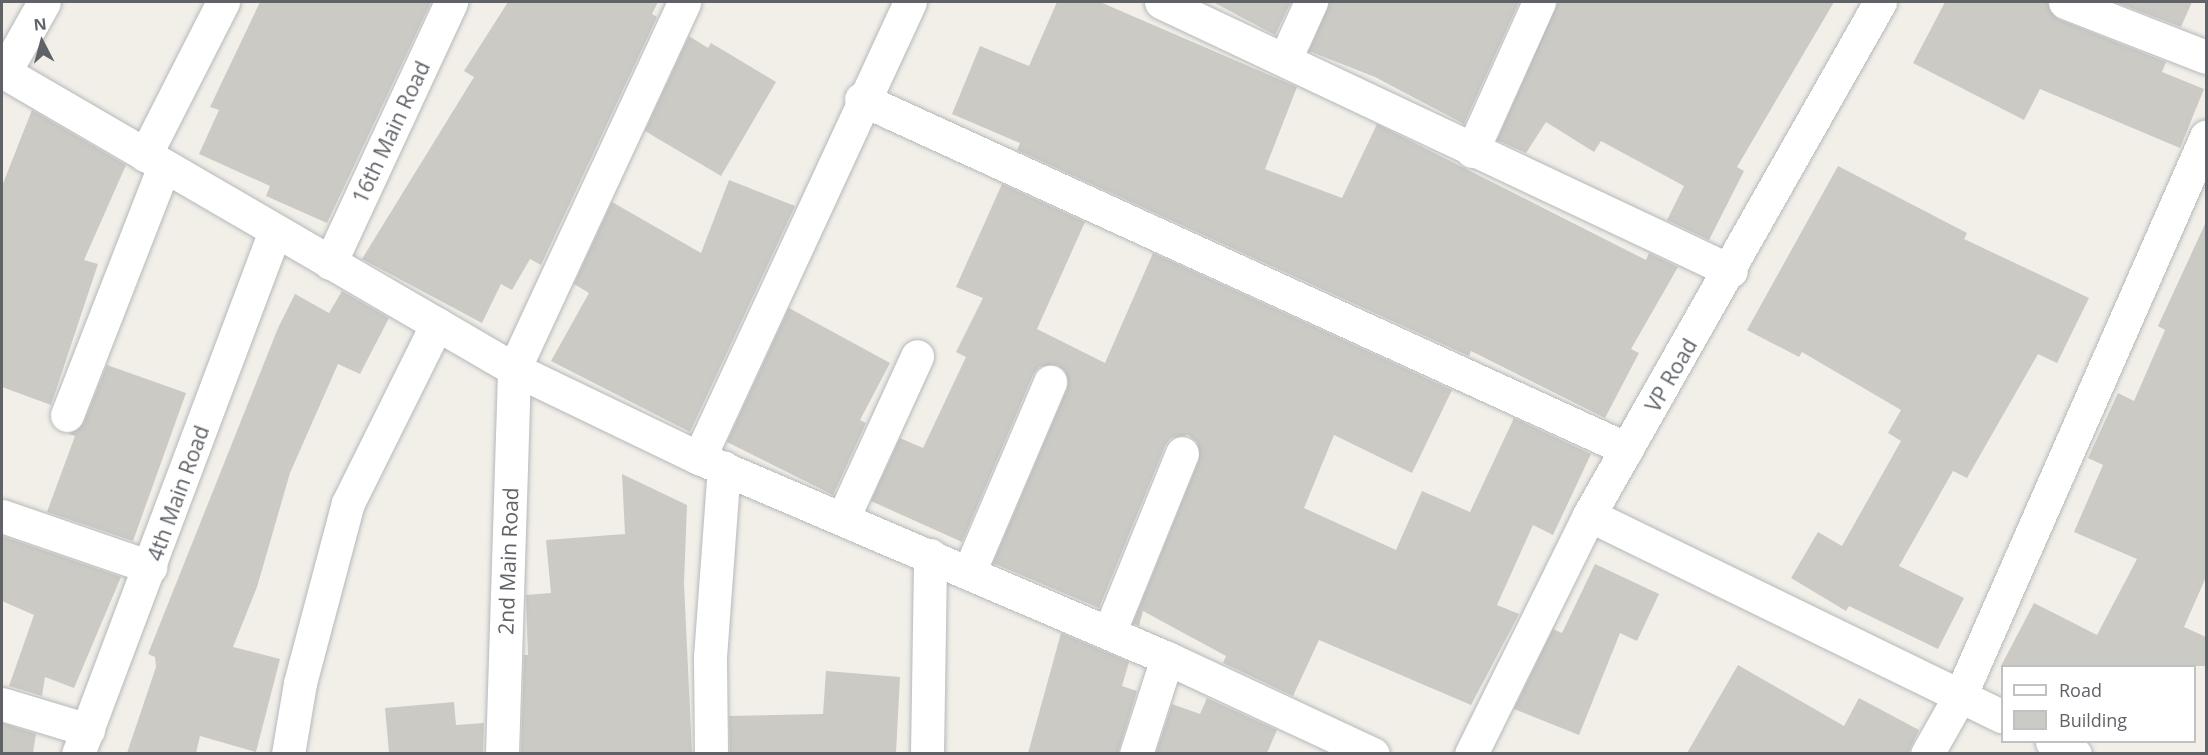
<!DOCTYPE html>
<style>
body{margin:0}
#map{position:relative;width:2208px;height:755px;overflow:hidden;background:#f1efe8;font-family:"Open Sans",sans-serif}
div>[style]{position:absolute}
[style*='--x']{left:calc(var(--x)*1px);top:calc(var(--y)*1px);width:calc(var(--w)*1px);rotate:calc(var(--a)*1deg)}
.building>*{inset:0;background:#cccac5}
.roads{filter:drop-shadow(0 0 2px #b5b8bc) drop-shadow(0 0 2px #b5b8bc)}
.minor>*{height:33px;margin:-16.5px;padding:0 16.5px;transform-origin:16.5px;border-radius:16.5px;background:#fff}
.tertiary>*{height:33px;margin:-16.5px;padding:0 16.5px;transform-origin:16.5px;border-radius:16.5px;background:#fff}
span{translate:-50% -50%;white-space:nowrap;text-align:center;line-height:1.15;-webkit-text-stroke:4.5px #fff;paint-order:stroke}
.street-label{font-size:21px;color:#5f6368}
.frame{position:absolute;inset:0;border:3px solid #5f6368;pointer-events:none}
.legend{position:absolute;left:2001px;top:665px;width:195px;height:78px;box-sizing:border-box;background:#fff;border:2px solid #bfc1c3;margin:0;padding:8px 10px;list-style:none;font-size:18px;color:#5f6368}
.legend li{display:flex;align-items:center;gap:12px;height:30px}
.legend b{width:30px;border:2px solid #bfc1c3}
.north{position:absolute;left:12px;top:12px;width:60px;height:60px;-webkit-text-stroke:4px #fff;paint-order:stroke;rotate:354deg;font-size:16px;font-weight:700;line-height:24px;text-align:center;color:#5f6368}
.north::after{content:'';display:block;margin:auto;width:21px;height:27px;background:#5f6368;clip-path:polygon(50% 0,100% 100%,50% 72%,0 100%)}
</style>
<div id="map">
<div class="building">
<div style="clip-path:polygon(260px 2px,431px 2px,327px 223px,266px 196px,270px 186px,199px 154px,219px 110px,210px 107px)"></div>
<div style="clip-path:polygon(508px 2px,658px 2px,652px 14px,657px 17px,541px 265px,530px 259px,512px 290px,501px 284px,482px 323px,362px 259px,474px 77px,464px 71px)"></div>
<div style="clip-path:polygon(1057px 2px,1100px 2px,1297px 87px,1265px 169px,1342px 198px,1377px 124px,1646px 260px,1649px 253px,1678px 267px,1631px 349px,1639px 353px,1605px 418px,1471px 351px,1469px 356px,1017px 150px,1020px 143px,952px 114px,980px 46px,1029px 66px)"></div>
<div style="clip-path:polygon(1213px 2px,1291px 2px,1275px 35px)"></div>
<div style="clip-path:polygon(1330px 2px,1519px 2px,1464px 124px,1375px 77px,1309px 51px)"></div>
<div style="clip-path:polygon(1558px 2px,1834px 2px,1737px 167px,1744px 171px,1709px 240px,1667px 220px,1684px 186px,1601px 141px,1594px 152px,1546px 122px,1526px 153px,1497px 140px)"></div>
<div style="clip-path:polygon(1945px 2px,2047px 2px,2058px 19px,2166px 62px,2162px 72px,2204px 89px,2180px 148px,2040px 89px,2024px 120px,1913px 63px)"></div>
<div style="clip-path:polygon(2115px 2px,2192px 2px,2181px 27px)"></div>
<div style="clip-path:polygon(689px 36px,708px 48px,711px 43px,776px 82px,721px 176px,645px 131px)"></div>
<div style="clip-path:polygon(32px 110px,126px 165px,84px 260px,98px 264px,51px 405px,2px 387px,2px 186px)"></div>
<div style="clip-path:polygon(1838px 166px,1967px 233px,1964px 239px,2089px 298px,2057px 363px,2038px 354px,1967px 478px,1953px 471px,1899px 566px,1964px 598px,1938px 649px,1849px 606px,1846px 611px,1791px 578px,1818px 532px,1842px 546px,1901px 441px,1888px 433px,1901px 410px,1802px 352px,1799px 357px,1747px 330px)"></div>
<div style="clip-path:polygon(729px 180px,795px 206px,690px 432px,551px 361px,589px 293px,574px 284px,612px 202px,701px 253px)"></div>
<div style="clip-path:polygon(1002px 184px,1085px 222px,1037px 329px,1105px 363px,1153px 253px,1452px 390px,1412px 473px,1334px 435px,1304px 508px,1396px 550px,1422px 491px,1470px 512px,1514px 418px,1591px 454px,1553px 535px,1533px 525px,1497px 605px,1519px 614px,1471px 705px,1319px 640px,1293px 696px,1223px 663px,1226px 656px,1143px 611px,1139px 626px,1133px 623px,1199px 460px,1197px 442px,1188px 435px,1171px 438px,1165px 446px,1099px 608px,993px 563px,1067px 389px,1065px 371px,1057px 365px,1039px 367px,1033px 375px,962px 542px,871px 501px,900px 438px,923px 448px,966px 357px,956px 352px,983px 298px,956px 287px)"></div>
<div style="clip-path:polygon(2206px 222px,2206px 577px,2184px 627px,2206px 637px,2206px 666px,2001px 666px,2034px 603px,2097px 635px,2137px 559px,2074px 532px,2103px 465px,2088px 458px,2118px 393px,2134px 401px,2165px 330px,2158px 326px)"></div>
<div style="clip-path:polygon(342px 291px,389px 318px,360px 374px,338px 364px,290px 473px,257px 587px,233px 647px,280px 659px,256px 752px,200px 736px,196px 753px,127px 753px,156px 667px,155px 657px,148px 654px,278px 328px,295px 294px,329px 313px)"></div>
<div style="clip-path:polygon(789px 308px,890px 363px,860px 420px,866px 423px,833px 495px,727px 442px)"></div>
<div style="clip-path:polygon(107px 365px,186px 393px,133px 541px,47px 512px,75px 436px,69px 434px,84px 422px)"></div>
<div style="clip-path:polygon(622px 474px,687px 505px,684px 584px,692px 753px,521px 753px,524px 655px,528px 655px,526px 595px,551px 593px,546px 540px,625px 534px)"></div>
<div style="clip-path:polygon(2px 536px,121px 577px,74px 688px,45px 677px,42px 696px,9px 686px,34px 615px,2px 601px)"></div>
<div style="clip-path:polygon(1595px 564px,1659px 594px,1637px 641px,1620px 633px,1579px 735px,1514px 709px,1553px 629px,1562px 633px)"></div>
<div style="clip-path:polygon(1061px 633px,1129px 662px,1122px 686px,1137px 691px,1118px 753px,1028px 753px)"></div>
<div style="clip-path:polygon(1738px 665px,1844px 726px,1859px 698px,1919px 730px,1908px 753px,1687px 753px)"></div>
<div style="clip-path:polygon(826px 671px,900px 677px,896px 753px,730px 753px,729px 716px,823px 714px)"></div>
<div style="clip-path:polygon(1207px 698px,1277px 730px,1267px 753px,1156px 753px,1172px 704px,1200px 714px)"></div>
<div style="clip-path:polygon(454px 702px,456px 725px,484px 723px,483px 753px,389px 753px,385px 708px)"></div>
<div style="clip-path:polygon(2px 723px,36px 734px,33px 753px,2px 753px)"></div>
</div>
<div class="roads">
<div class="minor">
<div style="--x:1161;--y:2;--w:630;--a:25.26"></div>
<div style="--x:2065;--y:2;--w:151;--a:21.3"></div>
<div style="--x:1285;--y:59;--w:63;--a:-65.5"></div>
<div style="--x:2;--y:71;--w:592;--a:30.2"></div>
<div style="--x:514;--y:369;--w:205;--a:25.7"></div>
<div style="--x:699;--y:458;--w:509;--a:23.14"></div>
<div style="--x:1167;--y:658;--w:227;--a:25"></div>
<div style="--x:4;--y:73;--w:81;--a:-60.6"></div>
<div style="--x:861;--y:99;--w:842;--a:24.56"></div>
<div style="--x:1472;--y:151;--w:163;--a:-65.8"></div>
<div style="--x:145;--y:155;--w:172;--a:-63"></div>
<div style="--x:330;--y:263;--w:288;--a:-65.1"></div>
<div style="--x:67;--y:415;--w:267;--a:-68.7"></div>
<div style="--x:699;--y:458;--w:502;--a:-65.17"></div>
<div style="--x:1589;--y:515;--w:459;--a:26"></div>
<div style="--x:2;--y:516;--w:157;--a:19"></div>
<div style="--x:843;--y:518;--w:178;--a:-65.4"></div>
<div style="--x:969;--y:572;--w:207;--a:-66.9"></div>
<div style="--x:1109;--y:633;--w:194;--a:-67.9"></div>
<div style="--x:2;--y:704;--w:90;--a:16.8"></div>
<div style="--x:2052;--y:742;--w:26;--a:28"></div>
<div style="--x:78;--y:754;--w:559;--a:-69.36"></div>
<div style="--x:288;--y:754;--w:72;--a:-80.4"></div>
<div style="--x:300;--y:683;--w:186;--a:-75.1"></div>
<div style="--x:348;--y:503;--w:200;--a:-63.6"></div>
<div style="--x:502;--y:754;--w:385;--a:-88.2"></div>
<div style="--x:514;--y:369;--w:404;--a:-65.1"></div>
<div style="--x:711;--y:754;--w:97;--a:-90.6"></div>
<div style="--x:710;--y:657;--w:190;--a:-85.8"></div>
<div style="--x:927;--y:754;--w:199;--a:-89.1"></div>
<div style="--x:1136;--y:754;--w:101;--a:-72.1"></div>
<div style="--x:1927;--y:754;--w:69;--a:-60.5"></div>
<div style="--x:1961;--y:694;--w:609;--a:-66.26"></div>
</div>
<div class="tertiary">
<div style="--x:1471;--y:754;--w:267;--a:-63.7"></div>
<div style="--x:1589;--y:515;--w:590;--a:-60.44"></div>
</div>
</div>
<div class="street-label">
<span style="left:391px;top:132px;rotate:-65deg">16th Main Road</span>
<span style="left:1671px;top:375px;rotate:-60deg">VP Road</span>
<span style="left:178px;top:493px;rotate:-70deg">4th Main Road</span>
<span style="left:508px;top:561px;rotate:-88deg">2nd Main Road</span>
</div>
<div class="frame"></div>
<ul class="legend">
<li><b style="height:8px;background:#fff"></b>Road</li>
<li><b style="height:16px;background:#cccac5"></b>Building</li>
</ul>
<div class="north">N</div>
</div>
